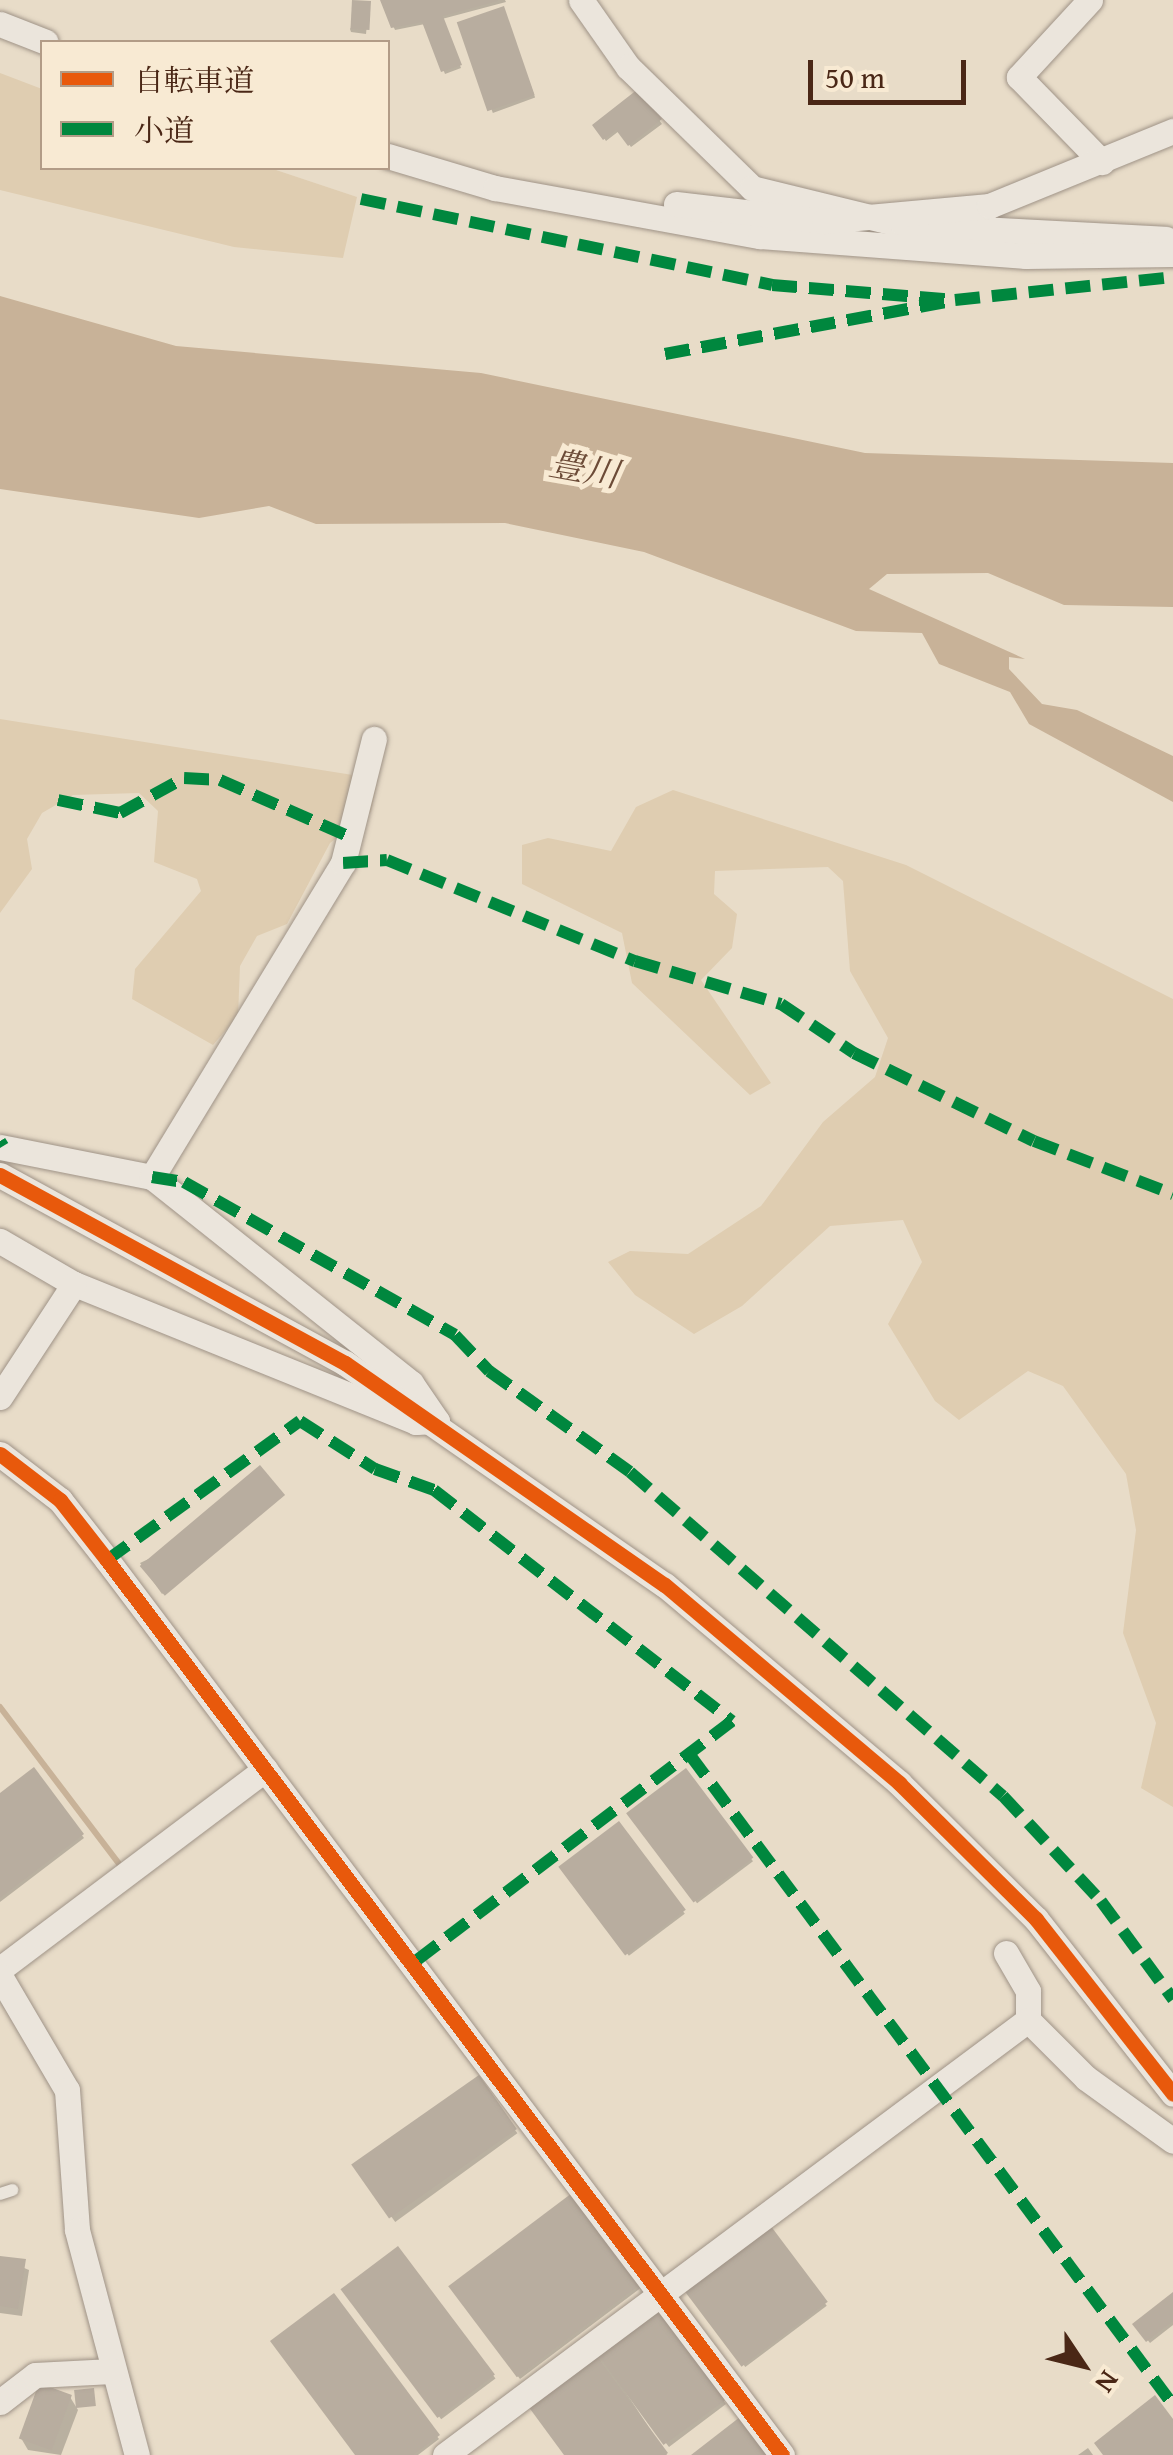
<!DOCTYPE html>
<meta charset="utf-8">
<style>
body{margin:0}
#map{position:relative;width:1173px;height:2455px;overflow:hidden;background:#e8dcc8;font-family:"Gentium Book Plus","Noto Serif JP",serif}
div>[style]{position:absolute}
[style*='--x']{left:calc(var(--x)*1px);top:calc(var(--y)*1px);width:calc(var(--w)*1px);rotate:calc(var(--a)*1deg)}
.green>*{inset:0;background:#dfcdb1}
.water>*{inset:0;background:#c8b298}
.shadow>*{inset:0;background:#0003;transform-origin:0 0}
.stream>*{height:6px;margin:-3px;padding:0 3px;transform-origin:3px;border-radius:3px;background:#c8b298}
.building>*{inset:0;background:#b8ad9f;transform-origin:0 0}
.roads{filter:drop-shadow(0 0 2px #9f9387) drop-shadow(0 0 2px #9f9387)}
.service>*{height:12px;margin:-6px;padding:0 6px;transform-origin:6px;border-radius:6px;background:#ebe5dc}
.minor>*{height:25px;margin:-12.5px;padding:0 12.5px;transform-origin:12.5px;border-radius:12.5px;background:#ebe5dc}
.quiet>*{height:12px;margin-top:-6px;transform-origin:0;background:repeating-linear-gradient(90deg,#00873e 0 25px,transparent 0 37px)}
.cycleway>*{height:15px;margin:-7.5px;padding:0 7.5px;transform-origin:7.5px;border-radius:7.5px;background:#e8590c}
span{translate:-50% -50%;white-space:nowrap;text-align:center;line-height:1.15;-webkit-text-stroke:10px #f8ead3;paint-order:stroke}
.water-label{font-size:35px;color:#6c4b37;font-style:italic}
.legend{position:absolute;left:40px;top:40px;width:350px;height:130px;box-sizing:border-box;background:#f8ead3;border:2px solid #b29c87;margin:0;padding:12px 18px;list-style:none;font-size:30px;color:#4a2716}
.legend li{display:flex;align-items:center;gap:20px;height:50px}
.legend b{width:50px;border:2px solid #b29c87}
.north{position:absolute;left:1033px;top:2315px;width:100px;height:100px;-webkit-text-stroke:8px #f8ead3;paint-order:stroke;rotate:125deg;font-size:28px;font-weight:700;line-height:40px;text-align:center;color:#4a2716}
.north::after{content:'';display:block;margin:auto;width:35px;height:45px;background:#4a2716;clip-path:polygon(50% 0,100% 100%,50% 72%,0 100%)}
.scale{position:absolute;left:808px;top:60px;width:158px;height:45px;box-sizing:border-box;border:5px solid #4a2716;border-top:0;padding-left:12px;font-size:30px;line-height:35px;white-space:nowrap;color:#4a2716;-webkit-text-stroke:8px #f8ead3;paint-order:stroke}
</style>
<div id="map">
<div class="green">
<div style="clip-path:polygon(0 73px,42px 89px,42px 168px,270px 168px,357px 197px,343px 258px,234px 247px,0 190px)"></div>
<div style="clip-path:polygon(0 719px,378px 779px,371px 812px,330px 843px,287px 924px,257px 936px,240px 966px,238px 1016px,213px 1045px,132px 999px,135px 969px,201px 891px,197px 879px,154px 862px,158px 811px,139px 793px,73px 795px,42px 813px,27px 839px,32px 869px,0 913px)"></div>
<div style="clip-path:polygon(673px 790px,906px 865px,1173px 999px,1173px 1807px,1141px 1788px,1156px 1723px,1123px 1633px,1136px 1530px,1126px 1474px,1063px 1386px,1028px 1371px,959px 1420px,935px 1401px,888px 1324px,922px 1262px,903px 1220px,830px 1226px,742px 1306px,694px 1334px,635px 1295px,608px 1262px,630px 1251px,688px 1254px,761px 1206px,823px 1122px,875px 1077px,888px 1038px,850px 971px,843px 881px,828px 867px,715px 871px,714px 894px,737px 914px,732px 948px,701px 980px,771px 1083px,750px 1095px,632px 983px,622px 933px,522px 884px,522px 845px,548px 838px,611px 851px,636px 807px)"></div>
</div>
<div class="water">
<div style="clip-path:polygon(0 296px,176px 346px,481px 373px,865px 453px,1173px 463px,1173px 607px,1064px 605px,988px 573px,887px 574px,869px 589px,1025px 659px,1009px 657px,1009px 669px,1042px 704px,1077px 710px,1173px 756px,1173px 802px,1029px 724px,1010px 692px,939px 664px,922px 633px,856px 631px,644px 552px,505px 523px,316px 524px,269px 506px,199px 518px,0 489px)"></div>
</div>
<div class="shadow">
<div style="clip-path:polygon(382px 0,505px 0,506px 2px,442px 19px,461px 68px,445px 74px,425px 24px,395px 30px)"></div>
<div style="clip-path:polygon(369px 4px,366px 34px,351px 32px,350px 29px)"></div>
<div style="left:504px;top:12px;width:91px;height:45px;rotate:70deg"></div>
<div style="clip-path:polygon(638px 92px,662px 124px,631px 147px,619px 131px,606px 141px,595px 125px)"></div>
<div style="clip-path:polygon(283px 1496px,162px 1594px,140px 1563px)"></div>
<div style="clip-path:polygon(33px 1771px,84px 1838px,0 1902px,0 1796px)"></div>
<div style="left:685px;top:1771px;width:113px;height:70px;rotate:53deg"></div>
<div style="left:618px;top:1825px;width:111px;height:70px;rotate:53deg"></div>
<div style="left:478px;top:2079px;width:67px;height:151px;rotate:54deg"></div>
<div style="left:576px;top:2194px;width:114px;height:156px;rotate:53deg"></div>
<div style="left:766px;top:2225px;width:101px;height:102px;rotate:53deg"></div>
<div style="left:398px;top:2249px;width:162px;height:68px;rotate:53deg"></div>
<div style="clip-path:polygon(0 2258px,29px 2270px,22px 2316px,0 2313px)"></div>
<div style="clip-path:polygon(1173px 2296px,1173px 2325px,1150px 2343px,1136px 2325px)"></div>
<div style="clip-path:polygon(334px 2297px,439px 2439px,418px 2455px,357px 2455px)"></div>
<div style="clip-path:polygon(655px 2308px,726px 2404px,669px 2447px,621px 2385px,667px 2455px,566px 2455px,528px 2402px)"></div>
<div style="clip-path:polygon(70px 2397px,78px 2410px,61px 2455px,28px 2450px,21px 2438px)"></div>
<div style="clip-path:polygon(1088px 2448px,1093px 2455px,1078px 2455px)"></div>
</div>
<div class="stream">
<div style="--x:0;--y:1707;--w:197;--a:52.8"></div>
</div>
<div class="building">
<div style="left:352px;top:0;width:19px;height:29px;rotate:3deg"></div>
<div style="clip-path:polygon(380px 0,498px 0,498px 1px,443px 16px,462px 65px,441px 72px,422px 22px,391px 28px)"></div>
<div style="left:504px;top:6px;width:94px;height:50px;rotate:71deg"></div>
<div style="clip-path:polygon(638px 89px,662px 119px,628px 146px,616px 130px,603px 140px,592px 125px)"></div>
<div style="left:260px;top:1465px;width:39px;height:157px;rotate:50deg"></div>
<div style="clip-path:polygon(34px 1767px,84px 1834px,0 1898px,0 1793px)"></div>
<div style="left:686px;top:1768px;width:112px;height:75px;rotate:53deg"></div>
<div style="left:619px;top:1821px;width:111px;height:76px;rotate:53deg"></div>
<div style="left:479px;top:2075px;width:66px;height:156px;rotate:55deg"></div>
<div style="left:576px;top:2190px;width:114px;height:160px;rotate:53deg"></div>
<div style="left:767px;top:2221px;width:101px;height:108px;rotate:53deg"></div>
<div style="left:398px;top:2246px;width:161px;height:72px;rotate:53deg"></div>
<div style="clip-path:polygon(0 2256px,26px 2259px,18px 2309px,0 2306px)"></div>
<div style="clip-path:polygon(1173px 2292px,1173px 2321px,1146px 2342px,1132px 2324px)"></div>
<div style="clip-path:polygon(334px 2293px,440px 2435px,413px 2455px,355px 2455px,270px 2341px)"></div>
<div style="left:655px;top:2304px;width:119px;height:76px;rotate:54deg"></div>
<div style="clip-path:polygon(593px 2351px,668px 2453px,665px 2455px,564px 2455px,525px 2402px)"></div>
<div style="left:39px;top:2383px;width:35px;height:59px;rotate:20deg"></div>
<div style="left:94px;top:2388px;width:18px;height:20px;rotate:84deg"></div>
<div style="clip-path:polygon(1155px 2395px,1173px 2419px,1173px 2455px,1103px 2455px,1094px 2443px)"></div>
<div style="clip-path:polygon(740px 2417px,770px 2455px,691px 2455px)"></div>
</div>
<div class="roads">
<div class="service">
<div style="--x:0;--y:2194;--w:13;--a:-18"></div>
</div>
<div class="minor">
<div style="--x:581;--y:0;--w:82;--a:55"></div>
<div style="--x:628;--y:67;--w:173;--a:44.3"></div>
<div style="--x:752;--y:188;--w:155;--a:13.8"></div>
<div style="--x:903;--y:225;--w:263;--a:3"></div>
<div style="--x:1090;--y:0;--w:105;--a:132.7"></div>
<div style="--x:1019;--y:77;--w:119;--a:45.7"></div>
<div style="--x:0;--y:24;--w:49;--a:21.4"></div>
<div style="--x:388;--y:156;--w:112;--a:16.7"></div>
<div style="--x:495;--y:188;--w:269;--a:10.3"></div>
<div style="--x:760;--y:236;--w:267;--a:4.3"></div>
<div style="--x:1026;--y:256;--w:147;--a:-0.8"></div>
<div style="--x:676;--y:204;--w:149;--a:6.6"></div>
<div style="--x:824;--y:221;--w:166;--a:-5.2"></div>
<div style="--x:989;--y:206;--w:199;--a:-22.2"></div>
<div style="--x:0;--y:1147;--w:155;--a:11.2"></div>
<div style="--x:152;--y:1177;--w:331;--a:38.5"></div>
<div style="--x:411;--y:1383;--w:46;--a:55.6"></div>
<div style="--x:437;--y:1421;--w:21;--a:177"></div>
<div style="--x:416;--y:1422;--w:369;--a:-158"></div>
<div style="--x:74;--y:1284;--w:86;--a:-149.8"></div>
<div style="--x:0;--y:1175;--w:393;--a:28.6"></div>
<div style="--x:345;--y:1363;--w:389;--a:34.8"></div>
<div style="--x:665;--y:1585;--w:307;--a:40.2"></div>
<div style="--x:899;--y:1783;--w:193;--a:44.8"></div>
<div style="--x:1036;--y:1919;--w:222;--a:51.9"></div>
<div style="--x:152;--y:1177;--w:368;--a:-58.7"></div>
<div style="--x:343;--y:863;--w:128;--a:-76"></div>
<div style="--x:0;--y:1397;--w:135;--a:-56.8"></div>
<div style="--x:0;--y:1454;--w:76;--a:37.5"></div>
<div style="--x:60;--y:1500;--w:76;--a:51.9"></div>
<div style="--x:107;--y:1560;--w:1121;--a:52.98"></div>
<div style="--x:1006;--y:1953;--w:44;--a:59.9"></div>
<div style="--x:1028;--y:1991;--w:29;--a:90"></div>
<div style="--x:1028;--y:2020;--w:82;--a:45"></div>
<div style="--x:1086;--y:2078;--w:107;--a:35.9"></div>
<div style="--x:0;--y:1969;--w:332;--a:-37"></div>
<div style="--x:0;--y:1976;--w:132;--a:59.6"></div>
<div style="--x:67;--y:2090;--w:140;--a:85.9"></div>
<div style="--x:77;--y:2230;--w:233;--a:75.1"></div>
<div style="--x:0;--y:2402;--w:44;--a:-37.6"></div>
<div style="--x:35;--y:2375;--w:77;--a:-3"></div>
<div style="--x:445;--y:2455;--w:727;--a:-36.73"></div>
</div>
</div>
<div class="quiet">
<div style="--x:361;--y:199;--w:420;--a:11.8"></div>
<div style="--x:772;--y:285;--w:184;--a:4.7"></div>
<div style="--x:665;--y:354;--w:295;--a:-10.5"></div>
<div style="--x:955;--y:300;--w:219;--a:-6"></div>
<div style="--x:58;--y:800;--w:63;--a:11.8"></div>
<div style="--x:120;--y:813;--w:73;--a:-28.7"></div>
<div style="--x:184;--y:778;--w:36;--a:3"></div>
<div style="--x:220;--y:780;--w:142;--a:23.7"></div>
<div style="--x:343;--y:863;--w:44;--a:-3.9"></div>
<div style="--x:387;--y:860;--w:268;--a:22.2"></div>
<div style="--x:635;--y:961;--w:152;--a:16.4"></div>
<div style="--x:781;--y:1004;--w:88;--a:33.9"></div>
<div style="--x:854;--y:1053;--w:200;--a:26.1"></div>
<div style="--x:1034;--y:1141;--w:149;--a:20.9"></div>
<div style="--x:0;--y:1141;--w:6;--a:59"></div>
<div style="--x:152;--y:1177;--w:32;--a:9"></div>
<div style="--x:184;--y:1182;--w:311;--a:29.4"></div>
<div style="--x:455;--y:1335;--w:50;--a:46.6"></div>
<div style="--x:489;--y:1371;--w:173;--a:35.6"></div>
<div style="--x:630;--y:1472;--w:494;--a:41"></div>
<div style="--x:1003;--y:1796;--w:144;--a:47"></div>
<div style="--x:1101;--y:1901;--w:122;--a:53.7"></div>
<div style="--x:107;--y:1560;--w:238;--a:-35.8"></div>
<div style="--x:300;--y:1421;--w:89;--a:32.6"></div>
<div style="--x:375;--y:1469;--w:63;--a:19.6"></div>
<div style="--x:434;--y:1490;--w:377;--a:37.8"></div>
<div style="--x:732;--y:1721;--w:402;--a:142.8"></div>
<div style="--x:690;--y:1755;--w:810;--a:53.38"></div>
</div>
<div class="cycleway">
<div style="--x:0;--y:1175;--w:393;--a:28.6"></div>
<div style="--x:345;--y:1363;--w:389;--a:34.8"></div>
<div style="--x:665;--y:1585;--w:307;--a:40.2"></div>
<div style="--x:899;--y:1783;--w:193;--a:44.8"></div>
<div style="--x:1036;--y:1919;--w:222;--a:51.9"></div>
<div style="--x:0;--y:1454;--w:76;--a:37.5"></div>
<div style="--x:60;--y:1500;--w:76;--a:51.9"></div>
<div style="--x:107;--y:1560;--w:1121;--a:52.98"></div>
</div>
<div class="water-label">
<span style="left:584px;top:469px;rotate:10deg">豊川</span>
</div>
<ul class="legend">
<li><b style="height:12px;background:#e8590c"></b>自転車道</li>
<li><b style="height:12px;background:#00873e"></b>小道</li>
</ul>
<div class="north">N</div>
<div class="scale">50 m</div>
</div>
